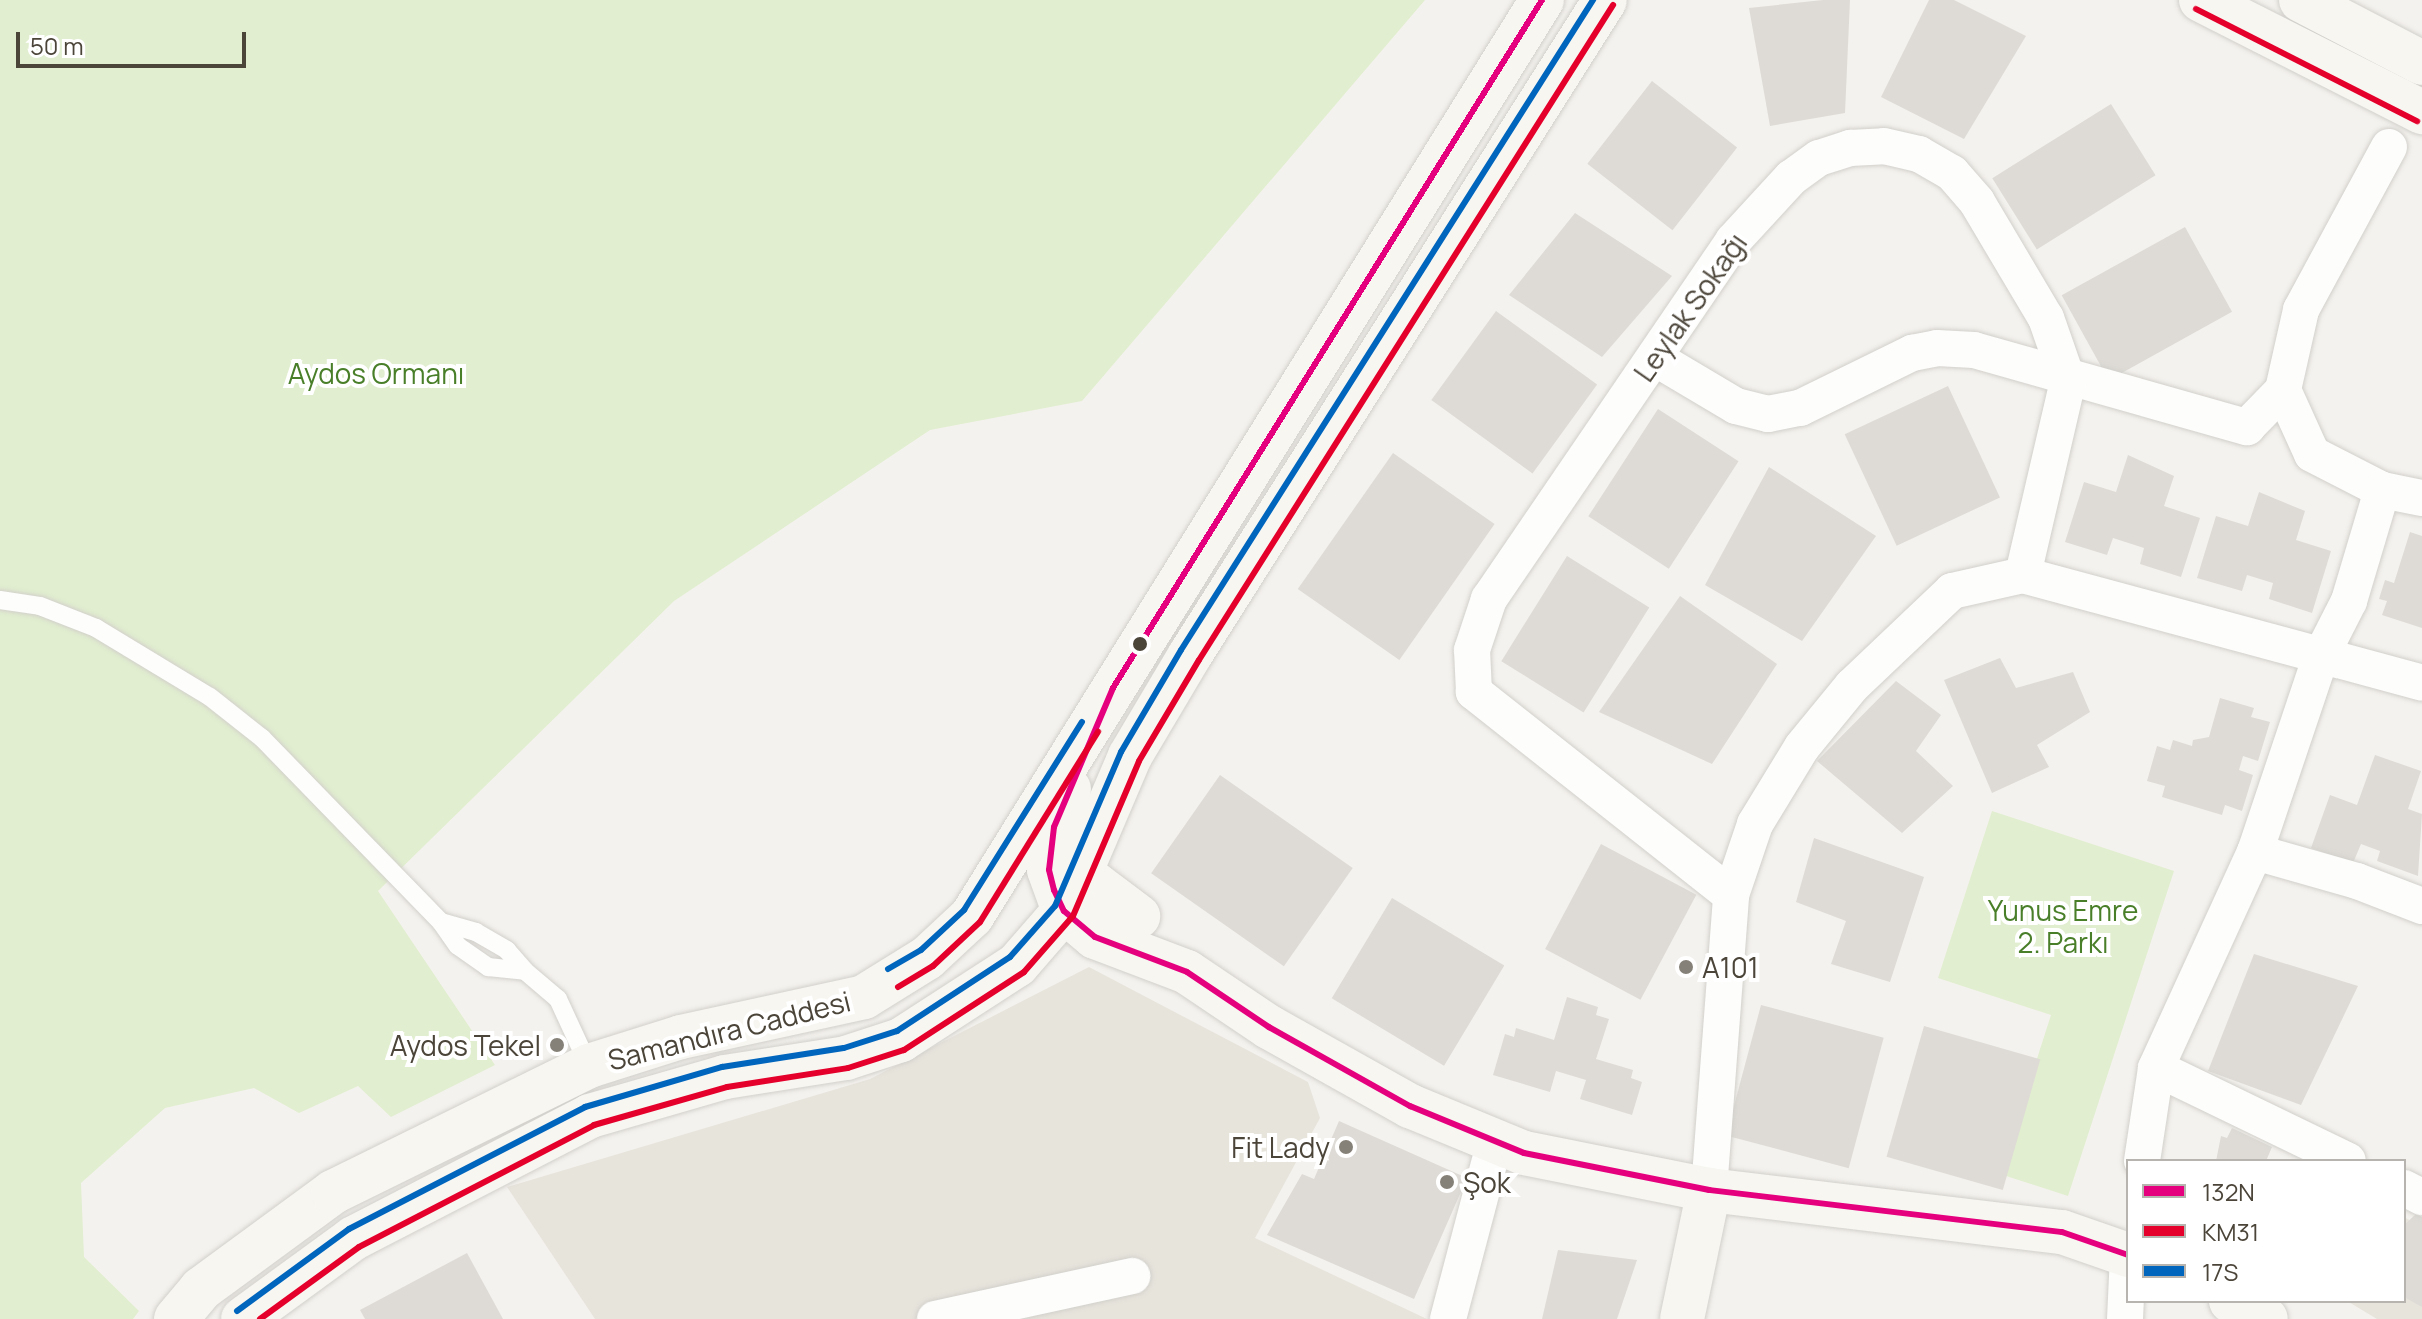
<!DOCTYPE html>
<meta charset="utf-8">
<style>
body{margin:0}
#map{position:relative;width:2422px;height:1319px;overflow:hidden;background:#f4f2ee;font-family:Manrope,sans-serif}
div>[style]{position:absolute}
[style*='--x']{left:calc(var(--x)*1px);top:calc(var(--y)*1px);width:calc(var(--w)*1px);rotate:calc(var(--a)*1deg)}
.residential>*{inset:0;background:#e7e4dc}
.green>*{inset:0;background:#e1eecf}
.building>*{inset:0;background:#dedbd6;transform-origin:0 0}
.roads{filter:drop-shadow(0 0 2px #d2d0cb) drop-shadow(0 0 2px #d2d0cb)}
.lane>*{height:18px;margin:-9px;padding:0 9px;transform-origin:9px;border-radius:9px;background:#fdfdfc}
.street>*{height:36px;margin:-18px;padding:0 18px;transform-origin:18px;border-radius:18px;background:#fdfdfc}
.secondary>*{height:44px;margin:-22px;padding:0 22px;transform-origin:22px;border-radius:22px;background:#f7f6f1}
.bus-1>*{height:6px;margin:-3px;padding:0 3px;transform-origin:3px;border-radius:3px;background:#e5007d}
.bus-2>*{height:6px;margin:-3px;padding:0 3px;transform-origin:3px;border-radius:3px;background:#e4002b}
.bus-3>*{height:6px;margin:-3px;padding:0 3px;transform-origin:3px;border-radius:3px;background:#0065bd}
.dots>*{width:22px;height:22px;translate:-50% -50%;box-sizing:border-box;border:4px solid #fff;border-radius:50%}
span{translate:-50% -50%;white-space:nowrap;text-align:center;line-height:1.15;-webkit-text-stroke:8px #fff;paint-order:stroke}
.street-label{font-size:28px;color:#4b4439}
.park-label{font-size:28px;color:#4a7f2a}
.poi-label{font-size:28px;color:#4b4439}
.left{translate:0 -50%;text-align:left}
.right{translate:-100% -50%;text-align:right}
.legend{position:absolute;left:2126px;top:1159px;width:280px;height:144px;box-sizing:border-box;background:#fff;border:2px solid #b7b4b0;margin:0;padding:10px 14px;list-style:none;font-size:24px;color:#4b4439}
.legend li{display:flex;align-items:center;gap:16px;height:40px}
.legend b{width:40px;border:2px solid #b7b4b0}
.scale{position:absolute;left:16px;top:32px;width:230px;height:36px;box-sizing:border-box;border:4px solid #4b4439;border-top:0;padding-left:10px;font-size:24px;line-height:28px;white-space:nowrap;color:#4b4439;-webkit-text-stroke:6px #fff;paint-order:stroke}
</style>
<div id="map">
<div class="residential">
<div style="clip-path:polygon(1089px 967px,1308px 1082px,1320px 1118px,1255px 1238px,1427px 1319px,595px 1319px,507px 1187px,870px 1079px)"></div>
<div style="clip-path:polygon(2404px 1217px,2422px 1227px,2422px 1319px,2377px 1319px,2347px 1301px,2404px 1301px)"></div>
</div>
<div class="green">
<div style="clip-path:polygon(0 0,1425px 0,1082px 401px,930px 430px,674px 601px,378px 891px,495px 1065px,391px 1117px,358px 1086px,299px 1113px,254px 1088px,165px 1108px,81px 1183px,84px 1257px,139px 1311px,133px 1319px,0 1319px)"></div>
<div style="clip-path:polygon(1992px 811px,2174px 871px,2068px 1196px,2000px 1174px,2051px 1015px,1938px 978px)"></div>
</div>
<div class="building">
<div style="clip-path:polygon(1823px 0,1850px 0,1845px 113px,1770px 126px,1749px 8px)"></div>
<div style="clip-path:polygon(1929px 0,1954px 0,2026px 36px,1964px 139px,1881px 97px)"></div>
<div style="left:1652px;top:81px;width:108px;height:105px;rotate:38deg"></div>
<div style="left:2111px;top:104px;width:84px;height:140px;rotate:58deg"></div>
<div style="clip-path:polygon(1575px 213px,1672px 276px,1602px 357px,1509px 295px)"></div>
<div style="left:2185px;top:227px;width:97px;height:141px;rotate:61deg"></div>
<div style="left:1496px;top:311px;width:125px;height:110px;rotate:36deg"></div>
<div style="left:1948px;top:386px;width:123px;height:114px;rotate:65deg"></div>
<div style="left:1658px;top:409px;width:96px;height:128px;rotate:33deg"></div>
<div style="left:1393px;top:453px;width:124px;height:166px;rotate:35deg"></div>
<div style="clip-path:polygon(2128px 455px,2174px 476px,2164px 506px,2200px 518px,2181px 577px,2140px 564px,2144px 548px,2113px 538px,2107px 555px,2065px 542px,2084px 482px,2116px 492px)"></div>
<div style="clip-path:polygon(1769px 467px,1876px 536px,1802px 641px,1705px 585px)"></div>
<div style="clip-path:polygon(2259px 492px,2305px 511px,2296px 540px,2331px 551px,2312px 613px,2269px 599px,2273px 583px,2247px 575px,2242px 591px,2197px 578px,2216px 516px,2248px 526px)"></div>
<div style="clip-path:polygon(2410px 532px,2422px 536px,2422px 628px,2382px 615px,2387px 601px,2379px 599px,2385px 580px,2394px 583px)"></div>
<div style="left:1567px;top:556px;width:97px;height:124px;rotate:32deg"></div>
<div style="clip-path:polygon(1680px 596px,1777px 664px,1712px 764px,1599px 712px)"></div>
<div style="clip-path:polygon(2000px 658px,2016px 688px,2073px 672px,2090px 712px,2037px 745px,2049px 767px,1992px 793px,1944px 680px)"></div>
<div style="clip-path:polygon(1896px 681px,1941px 715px,1916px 751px,1953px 786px,1902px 833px,1817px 761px)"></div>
<div style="clip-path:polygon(2220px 698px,2254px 708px,2251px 717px,2270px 722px,2258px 761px,2243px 756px,2239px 770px,2253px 775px,2242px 811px,2225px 805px,2222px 815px,2162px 797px,2165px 786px,2147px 781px,2157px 746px,2170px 750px,2173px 740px,2192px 746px,2193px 740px,2209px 737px)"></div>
<div style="clip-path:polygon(2375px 755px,2421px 771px,2408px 809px,2422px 814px,2418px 876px,2377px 861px,2380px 851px,2361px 844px,2353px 863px,2311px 848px,2330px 795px,2357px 805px)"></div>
<div style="left:1220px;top:775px;width:162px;height:120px;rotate:35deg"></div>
<div style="clip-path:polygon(1814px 838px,1924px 877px,1890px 982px,1831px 964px,1846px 921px,1796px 902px)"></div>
<div style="left:1601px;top:844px;width:108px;height:119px;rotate:28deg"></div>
<div style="left:1392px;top:898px;width:131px;height:117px;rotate:31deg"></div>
<div style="clip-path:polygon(2254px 954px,2358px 986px,2301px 1105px,2208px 1071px)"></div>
<div style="clip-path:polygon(1567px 997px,1598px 1007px,1596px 1015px,1609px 1019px,1596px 1059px,1633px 1070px,1631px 1078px,1642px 1082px,1632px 1115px,1580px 1099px,1586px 1080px,1556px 1071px,1550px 1092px,1493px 1075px,1505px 1034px,1514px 1037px,1516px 1028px,1554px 1040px)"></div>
<div style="left:1761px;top:1005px;width:127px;height:135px;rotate:15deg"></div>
<div style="left:1924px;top:1026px;width:121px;height:136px;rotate:16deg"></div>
<div style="clip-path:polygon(1339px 1121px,1467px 1178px,1414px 1299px,1267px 1235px,1302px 1174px,1314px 1179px)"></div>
<div style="clip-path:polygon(2232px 1128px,2272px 1147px,2266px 1161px,2216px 1161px,2221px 1136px,2227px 1138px)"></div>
<div style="clip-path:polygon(2416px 1214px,2422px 1217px,2422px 1307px,2404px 1297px,2404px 1225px)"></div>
<div style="clip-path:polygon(1558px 1250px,1637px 1260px,1617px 1319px,1542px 1319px)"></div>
<div style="clip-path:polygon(467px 1253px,503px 1319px,365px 1319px,360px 1310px)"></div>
</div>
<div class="roads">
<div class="lane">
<div style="--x:0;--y:600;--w:40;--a:8.5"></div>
<div style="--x:40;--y:606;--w:60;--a:21.4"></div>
<div style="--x:96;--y:628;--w:133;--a:31.2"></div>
<div style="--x:210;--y:697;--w:66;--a:38.3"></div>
<div style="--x:262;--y:738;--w:257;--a:45.8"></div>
<div style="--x:441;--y:922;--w:29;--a:55"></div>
<div style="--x:458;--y:946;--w:37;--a:35"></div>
<div style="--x:488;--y:967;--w:37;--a:6"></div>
<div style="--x:525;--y:971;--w:28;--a:-131"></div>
<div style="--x:507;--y:950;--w:36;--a:-150"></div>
<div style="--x:476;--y:932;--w:36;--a:-164"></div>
<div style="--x:525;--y:971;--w:43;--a:40.3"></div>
<div style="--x:558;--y:999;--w:74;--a:65.2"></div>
</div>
<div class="street">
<div style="--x:2389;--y:147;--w:185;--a:118.4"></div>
<div style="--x:2301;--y:310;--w:82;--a:102.7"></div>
<div style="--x:2283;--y:390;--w:70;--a:65.6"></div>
<div style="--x:2312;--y:454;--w:79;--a:27.2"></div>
<div style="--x:2382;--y:490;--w:41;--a:11.3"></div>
<div style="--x:1655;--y:358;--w:94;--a:30.7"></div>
<div style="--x:1736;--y:406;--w:33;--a:14"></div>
<div style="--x:1768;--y:414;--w:33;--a:-11"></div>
<div style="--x:1800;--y:408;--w:125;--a:-26.2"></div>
<div style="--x:1912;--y:353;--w:25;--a:-11"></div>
<div style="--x:1937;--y:348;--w:37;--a:3"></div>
<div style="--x:1974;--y:350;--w:284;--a:15.8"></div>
<div style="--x:2247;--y:427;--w:52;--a:-45.8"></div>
<div style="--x:2255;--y:852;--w:106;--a:15.9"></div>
<div style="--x:2357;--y:881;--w:70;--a:21"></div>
<div style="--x:1731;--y:895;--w:328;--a:-141.7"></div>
<div style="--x:1474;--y:692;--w:42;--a:-92.7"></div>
<div style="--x:1472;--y:650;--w:54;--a:-71.6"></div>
<div style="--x:1489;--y:599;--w:433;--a:-55.7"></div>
<div style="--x:1733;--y:241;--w:86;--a:-47.4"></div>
<div style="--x:1791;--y:178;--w:34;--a:-36"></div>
<div style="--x:1819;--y:158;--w:33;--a:-18"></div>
<div style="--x:1850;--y:148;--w:34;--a:-3"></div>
<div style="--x:1884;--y:146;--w:36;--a:13"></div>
<div style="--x:1919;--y:154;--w:38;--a:30"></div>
<div style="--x:1952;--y:173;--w:38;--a:49"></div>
<div style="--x:1977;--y:202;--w:135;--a:59.3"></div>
<div style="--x:2046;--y:318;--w:67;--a:70.8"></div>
<div style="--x:2068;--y:381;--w:199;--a:103.1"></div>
<div style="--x:2156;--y:1068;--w:213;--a:25.8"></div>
<div style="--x:2142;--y:1161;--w:94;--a:-81.4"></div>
<div style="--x:2156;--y:1068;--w:238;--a:-65.4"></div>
<div style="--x:2255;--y:852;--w:207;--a:-71.4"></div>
<div style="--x:2321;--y:656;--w:62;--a:-63"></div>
<div style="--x:2349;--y:601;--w:116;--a:-73.4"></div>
<div style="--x:2404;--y:1188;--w:20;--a:27"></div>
<div style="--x:1709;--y:1190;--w:296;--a:-85.7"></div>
<div style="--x:1731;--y:895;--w:75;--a:-71.3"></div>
<div style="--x:1755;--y:824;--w:90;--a:-58.6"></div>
<div style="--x:1802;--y:747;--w:79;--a:-50.7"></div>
<div style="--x:1852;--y:686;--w:138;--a:-43.5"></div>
<div style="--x:1952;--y:591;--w:73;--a:-12.7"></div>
<div style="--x:2023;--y:575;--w:413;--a:15.1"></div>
<div style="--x:935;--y:1319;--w:202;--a:-12.3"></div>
<div style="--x:1448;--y:1319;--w:184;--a:-75.2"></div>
<div style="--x:2125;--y:1319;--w:63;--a:-87.3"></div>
</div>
<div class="secondary">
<div style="--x:2201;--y:0;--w:248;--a:26.9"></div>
<div style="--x:2301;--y:0;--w:136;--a:27.5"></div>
<div style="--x:1069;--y:789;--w:41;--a:111.5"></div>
<div style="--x:1054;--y:827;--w:43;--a:96.6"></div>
<div style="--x:1049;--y:870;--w:44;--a:69.9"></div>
<div style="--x:1064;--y:911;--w:40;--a:40"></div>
<div style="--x:1095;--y:937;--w:98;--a:20.8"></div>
<div style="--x:1187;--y:972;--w:99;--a:33.9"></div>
<div style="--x:1269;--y:1027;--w:162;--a:29.3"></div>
<div style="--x:1410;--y:1106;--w:123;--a:22.4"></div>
<div style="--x:1524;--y:1153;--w:189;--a:11.3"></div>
<div style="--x:1709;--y:1190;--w:355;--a:6.8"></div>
<div style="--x:2062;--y:1232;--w:70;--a:19.2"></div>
<div style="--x:1054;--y:871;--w:43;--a:17.6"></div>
<div style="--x:1095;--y:884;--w:54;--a:36.7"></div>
<div style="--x:2231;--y:1301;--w:39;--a:27"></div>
<div style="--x:176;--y:1319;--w:39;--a:-50"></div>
<div style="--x:201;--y:1289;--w:164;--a:-36.3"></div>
<div style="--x:333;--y:1192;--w:285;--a:-26.2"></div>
<div style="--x:589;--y:1066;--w:96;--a:-17.5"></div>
<div style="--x:681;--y:1037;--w:187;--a:-12.3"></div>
<div style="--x:864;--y:997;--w:74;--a:-31.8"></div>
<div style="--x:927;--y:958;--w:62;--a:-43"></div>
<div style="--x:972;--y:916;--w:1079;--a:-58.11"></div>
<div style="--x:243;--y:1319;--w:137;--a:-36.1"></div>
<div style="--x:354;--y:1238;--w:266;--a:-27.3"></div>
<div style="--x:590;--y:1116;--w:141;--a:-16.1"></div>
<div style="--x:725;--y:1077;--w:122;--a:-8.9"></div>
<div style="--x:846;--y:1058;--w:58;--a:-18.1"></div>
<div style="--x:901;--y:1040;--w:138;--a:-32.9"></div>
<div style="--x:1017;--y:965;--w:72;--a:-49"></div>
<div style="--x:1064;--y:911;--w:168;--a:-66.9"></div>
<div style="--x:1130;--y:756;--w:117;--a:-59.3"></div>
<div style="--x:1190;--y:655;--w:775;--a:-57.64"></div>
<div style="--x:1682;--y:1319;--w:132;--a:-78.2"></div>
</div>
</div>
<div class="bus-1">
<div style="--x:1542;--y:0;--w:811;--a:121.95"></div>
<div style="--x:1113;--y:688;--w:151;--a:113"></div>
<div style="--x:1054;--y:827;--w:43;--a:96.6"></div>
<div style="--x:1049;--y:870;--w:21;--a:76"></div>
<div style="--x:1054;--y:890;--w:23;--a:65"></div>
<div style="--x:1064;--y:911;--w:40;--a:40"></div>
<div style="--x:1095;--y:937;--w:98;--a:20.8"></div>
<div style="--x:1187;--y:972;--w:99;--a:33.9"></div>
<div style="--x:1269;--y:1027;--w:162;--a:29.3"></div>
<div style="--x:1410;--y:1106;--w:123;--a:22.4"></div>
<div style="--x:1524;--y:1153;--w:189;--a:11.3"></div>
<div style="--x:1709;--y:1190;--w:355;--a:6.8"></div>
<div style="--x:2062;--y:1232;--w:70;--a:19.2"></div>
</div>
<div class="bus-2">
<div style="--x:2196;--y:9;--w:248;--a:26.9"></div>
<div style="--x:898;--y:987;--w:41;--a:-31"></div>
<div style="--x:933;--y:966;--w:64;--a:-43.1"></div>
<div style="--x:980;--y:922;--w:224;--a:-58.2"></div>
<div style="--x:260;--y:1319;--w:122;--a:-36"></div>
<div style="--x:359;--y:1247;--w:265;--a:-27.4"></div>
<div style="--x:594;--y:1125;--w:138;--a:-15.9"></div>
<div style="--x:727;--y:1087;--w:122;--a:-8.9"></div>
<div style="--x:848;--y:1068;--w:59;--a:-17.8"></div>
<div style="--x:904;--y:1050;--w:143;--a:-33"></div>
<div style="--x:1024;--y:972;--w:74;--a:-48.8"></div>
<div style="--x:1073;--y:916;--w:168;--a:-66.9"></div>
<div style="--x:1139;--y:761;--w:117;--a:-59.3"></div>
<div style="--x:1199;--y:660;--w:775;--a:-57.7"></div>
</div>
<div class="bus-3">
<div style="--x:888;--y:969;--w:38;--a:-30"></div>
<div style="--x:921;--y:950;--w:59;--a:-42.9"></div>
<div style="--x:964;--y:910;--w:222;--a:-57.9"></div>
<div style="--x:237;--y:1311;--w:139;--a:-36.2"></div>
<div style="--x:349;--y:1229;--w:266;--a:-27.3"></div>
<div style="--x:585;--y:1107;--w:143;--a:-16.3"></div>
<div style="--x:722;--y:1067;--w:123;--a:-8.9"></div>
<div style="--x:844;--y:1048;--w:56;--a:-17.8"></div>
<div style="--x:897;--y:1031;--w:135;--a:-33.2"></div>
<div style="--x:1010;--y:957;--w:68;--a:-48.6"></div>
<div style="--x:1055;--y:906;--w:168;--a:-66.8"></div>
<div style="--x:1121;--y:752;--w:118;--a:-59.5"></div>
<div style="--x:1181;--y:650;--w:770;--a:-57.63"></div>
</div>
<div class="dots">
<div style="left:1140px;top:644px;background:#4b4439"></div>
<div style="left:1686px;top:967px;background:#868178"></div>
<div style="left:557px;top:1045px;background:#868178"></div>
<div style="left:1346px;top:1147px;background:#868178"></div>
<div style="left:1447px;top:1182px;background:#868178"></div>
</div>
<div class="street-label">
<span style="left:1690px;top:307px;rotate:-55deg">Leylak Sokağı</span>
<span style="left:729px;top:1030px;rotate:-14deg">Samandıra Caddesi</span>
</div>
<div class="park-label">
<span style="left:376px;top:373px">Aydos Ormanı</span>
<span style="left:2063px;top:926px">Yunus Emre<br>2. Parkı</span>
</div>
<div class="poi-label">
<span class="left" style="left:1702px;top:967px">A101</span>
<span class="right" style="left:541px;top:1045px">Aydos Tekel</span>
<span class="right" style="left:1330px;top:1147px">Fit Lady</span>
<span class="left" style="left:1463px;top:1182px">Şok</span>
</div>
<ul class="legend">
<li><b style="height:10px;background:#e5007d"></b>132N</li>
<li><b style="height:10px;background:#e4002b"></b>KM31</li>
<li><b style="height:10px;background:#0065bd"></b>17S</li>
</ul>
<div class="scale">50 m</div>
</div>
